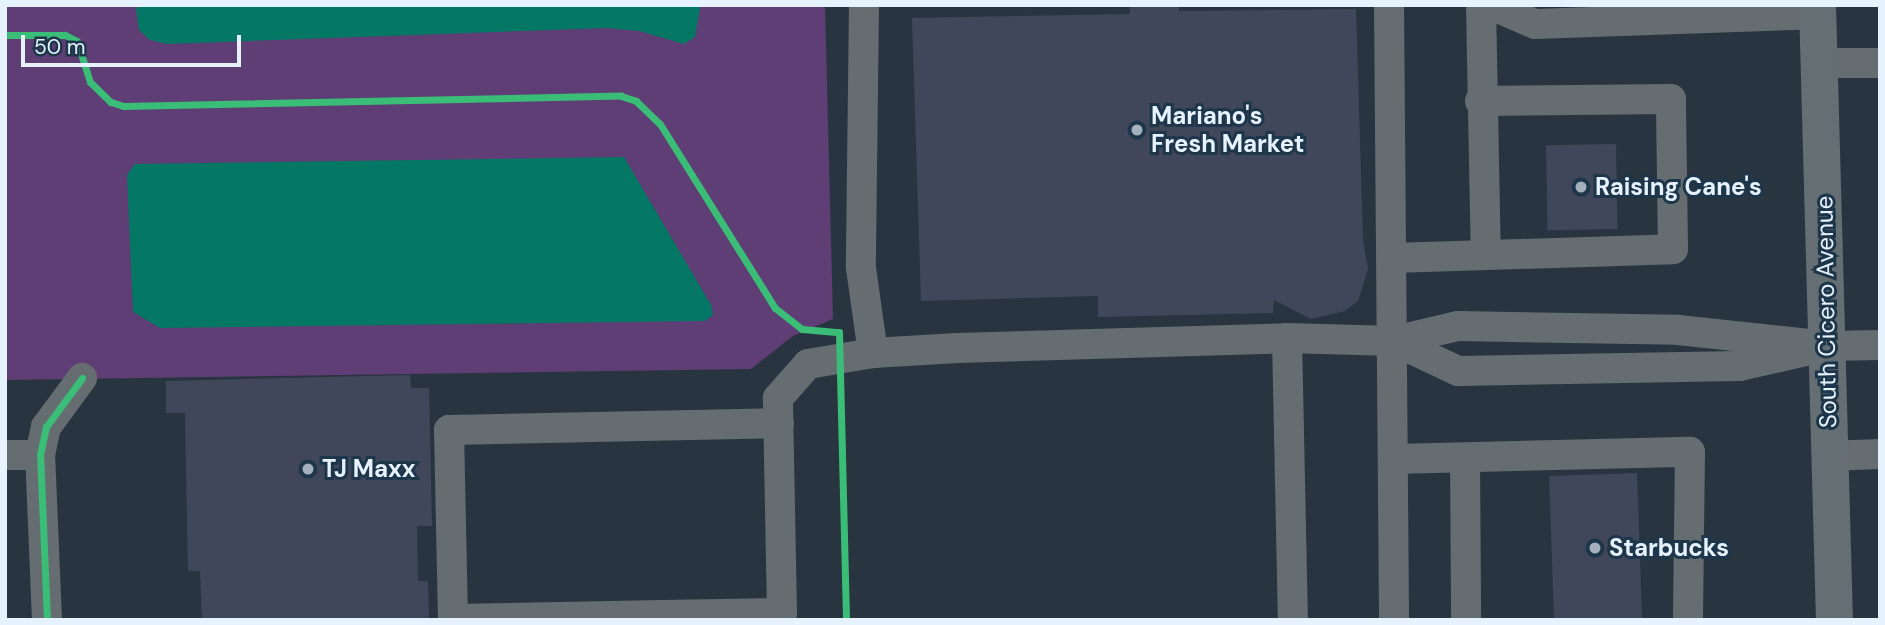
<!DOCTYPE html>
<style>
body{margin:0}
#map{position:relative;width:1885px;height:625px;overflow:hidden;background:#283540;font-family:"DM Sans",sans-serif}
div>[style]{position:absolute}
[style*='--x']{left:calc(var(--x)*1px);top:calc(var(--y)*1px);width:calc(var(--w)*1px);rotate:calc(var(--a)*1deg)}
.green>*{inset:0;background:#5f3d75}
.water>*{inset:0;background:#047765}
.building>*{inset:0;background:#41475a;transform-origin:0 0}
.minor>*{height:30px;margin:-15px;padding:0 15px;transform-origin:15px;border-radius:15px;background:#666d70}
.major>*{height:37px;margin:-18.5px;padding:0 18.5px;transform-origin:18.5px;border-radius:18.5px;background:#646e73}
.cycleway>*{height:7px;margin:-3.5px;padding:0 3.5px;transform-origin:3.5px;border-radius:3.5px;background:#3abd76}
.dots>*{width:19px;height:19px;translate:-50% -50%;box-sizing:border-box;border:4px solid #1d364a;border-radius:50%}
span{translate:-50% -50%;white-space:nowrap;text-align:center;line-height:1.15;-webkit-text-stroke:6px #1d364a;paint-order:stroke}
.poi-label{font-size:24px;color:#e6f2fd;font-weight:700}
.left{translate:0 -50%;text-align:left}
.street-label{font-size:24px;color:#e6f2fd}
.frame{position:absolute;inset:0;border:7px solid #e6f2fd;pointer-events:none}
.scale{position:absolute;left:21px;top:35px;width:220px;height:32px;box-sizing:border-box;border:4px solid #e6f2fd;border-top:0;padding-left:9px;font-size:21px;line-height:24px;white-space:nowrap;color:#e6f2fd;-webkit-text-stroke:5px #1d364a;paint-order:stroke}
</style>
<div id="map">
<div class="green">
<div style="clip-path:polygon(5px 5px,825px 5px,833px 319px,793px 336px,751px 369px,5px 380px)"></div>
</div>
<div class="water">
<div style="clip-path:polygon(142px 5px,699px 5px,700px 8px,695px 37px,684px 44px,639px 31px,607px 28px,167px 44px,150px 40px,139px 30px,136px 8px)"></div>
<div style="clip-path:polygon(624px 157px,711px 305px,713px 315px,705px 321px,160px 328px,133px 312px,127px 175px,135px 164px)"></div>
</div>
<div class="building">
<div style="clip-path:polygon(1130px 5px,1179px 5px,1179px 11px,1356px 9px,1363px 241px,1368px 269px,1358px 301px,1345px 311px,1311px 319px,1274px 300px,1273px 313px,1098px 317px,1098px 296px,921px 301px,912px 18px,1130px 14px)"></div>
<div style="left:1616px;top:144px;width:85px;height:70px;rotate:89deg"></div>
<div style="clip-path:polygon(410px 375px,411px 388px,429px 388px,432px 526px,417px 526px,418px 581px,428px 581px,429px 620px,202px 620px,200px 571px,188px 571px,185px 413px,166px 413px,166px 381px)"></div>
<div style="left:1637px;top:473px;width:147px;height:88px;rotate:88deg"></div>
</div>
<div class="minor">
<div style="--x:864;--y:5;--w:263;--a:90.7"></div>
<div style="--x:861;--y:268;--w:86;--a:82"></div>
<div style="--x:1389;--y:5;--w:615;--a:89.53"></div>
<div style="--x:1481;--y:5;--w:250;--a:88.9"></div>
<div style="--x:1491;--y:5;--w:48;--a:23.4"></div>
<div style="--x:1535;--y:24;--w:282;--a:-2"></div>
<div style="--x:1819;--y:63;--w:61;--a:0"></div>
<div style="--x:1393;--y:258;--w:280;--a:-1.8"></div>
<div style="--x:1673;--y:249;--w:150;--a:-90.8"></div>
<div style="--x:1671;--y:99;--w:191;--a:179.4"></div>
<div style="--x:1287;--y:338;--w:282;--a:88.8"></div>
<div style="--x:1394;--y:341;--w:71;--a:25.1"></div>
<div style="--x:1458;--y:371;--w:281;--a:-1"></div>
<div style="--x:1739;--y:366;--w:69;--a:-12.6"></div>
<div style="--x:5;--y:455;--w:35;--a:0"></div>
<div style="--x:1829;--y:456;--w:51;--a:-2.2"></div>
<div style="--x:1465;--y:458;--w:162;--a:89.6"></div>
<div style="--x:1394;--y:459;--w:296;--a:-1.4"></div>
<div style="--x:1690;--y:452;--w:168;--a:90.7"></div>
<div style="--x:453;--y:619;--w:209;--a:-1.1"></div>
<div style="--x:47;--y:620;--w:165;--a:-92.4"></div>
<div style="--x:40;--y:455;--w:29;--a:-78"></div>
<div style="--x:46;--y:427;--w:61;--a:-53.7"></div>
<div style="--x:453;--y:620;--w:190;--a:-91.2"></div>
<div style="--x:449;--y:430;--w:330;--a:-1.2"></div>
<div style="--x:662;--y:620;--w:5;--a:-90"></div>
<div style="--x:662;--y:615;--w:120;--a:-1"></div>
<div style="--x:782;--y:613;--w:215;--a:-91.1"></div>
<div style="--x:778;--y:398;--w:45;--a:-48.6"></div>
<div style="--x:808;--y:364;--w:66;--a:-9.6"></div>
<div style="--x:873;--y:353;--w:84;--a:-3.4"></div>
<div style="--x:957;--y:348;--w:330;--a:-1.7"></div>
<div style="--x:1287;--y:338;--w:107;--a:1.6"></div>
<div style="--x:1394;--y:341;--w:66;--a:-13.2"></div>
<div style="--x:1458;--y:326;--w:220;--a:1"></div>
<div style="--x:1678;--y:330;--w:150;--a:6.1"></div>
<div style="--x:1827;--y:346;--w:53;--a:-1.1"></div>
</div>
<div class="major">
<div style="--x:1817;--y:5;--w:615;--a:88.42"></div>
</div>
<div class="cycleway">
<div style="--x:5;--y:35;--w:60;--a:0"></div>
<div style="--x:65;--y:35;--w:13;--a:27"></div>
<div style="--x:77;--y:41;--w:43;--a:72.4"></div>
<div style="--x:90;--y:82;--w:29;--a:44"></div>
<div style="--x:111;--y:102;--w:13;--a:18"></div>
<div style="--x:123;--y:106;--w:498;--a:-1.2"></div>
<div style="--x:621;--y:96;--w:16;--a:18"></div>
<div style="--x:636;--y:101;--w:33;--a:44"></div>
<div style="--x:660;--y:124;--w:217;--a:58"></div>
<div style="--x:775;--y:308;--w:34;--a:38"></div>
<div style="--x:802;--y:329;--w:37;--a:5"></div>
<div style="--x:839;--y:332;--w:288;--a:88.6"></div>
<div style="--x:47;--y:620;--w:165;--a:-92.4"></div>
<div style="--x:40;--y:455;--w:29;--a:-78"></div>
<div style="--x:46;--y:427;--w:61;--a:-53.7"></div>
</div>
<div class="dots">
<div style="left:1137px;top:130px;background:#a4b0bb"></div>
<div style="left:1581px;top:187px;background:#a4b0bb"></div>
<div style="left:308px;top:469px;background:#a4b0bb"></div>
<div style="left:1595px;top:548px;background:#a4b0bb"></div>
</div>
<div class="poi-label">
<span class="left" style="left:1151px;top:130px">Mariano's<br>Fresh Market</span>
<span class="left" style="left:1595px;top:187px">Raising Cane's</span>
<span class="left" style="left:322px;top:469px">TJ Maxx</span>
<span class="left" style="left:1609px;top:548px">Starbucks</span>
</div>
<div class="street-label">
<span style="left:1826px;top:312px;rotate:-91deg">South Cicero Avenue</span>
</div>
<div class="frame"></div>
<div class="scale">50 m</div>
</div>
